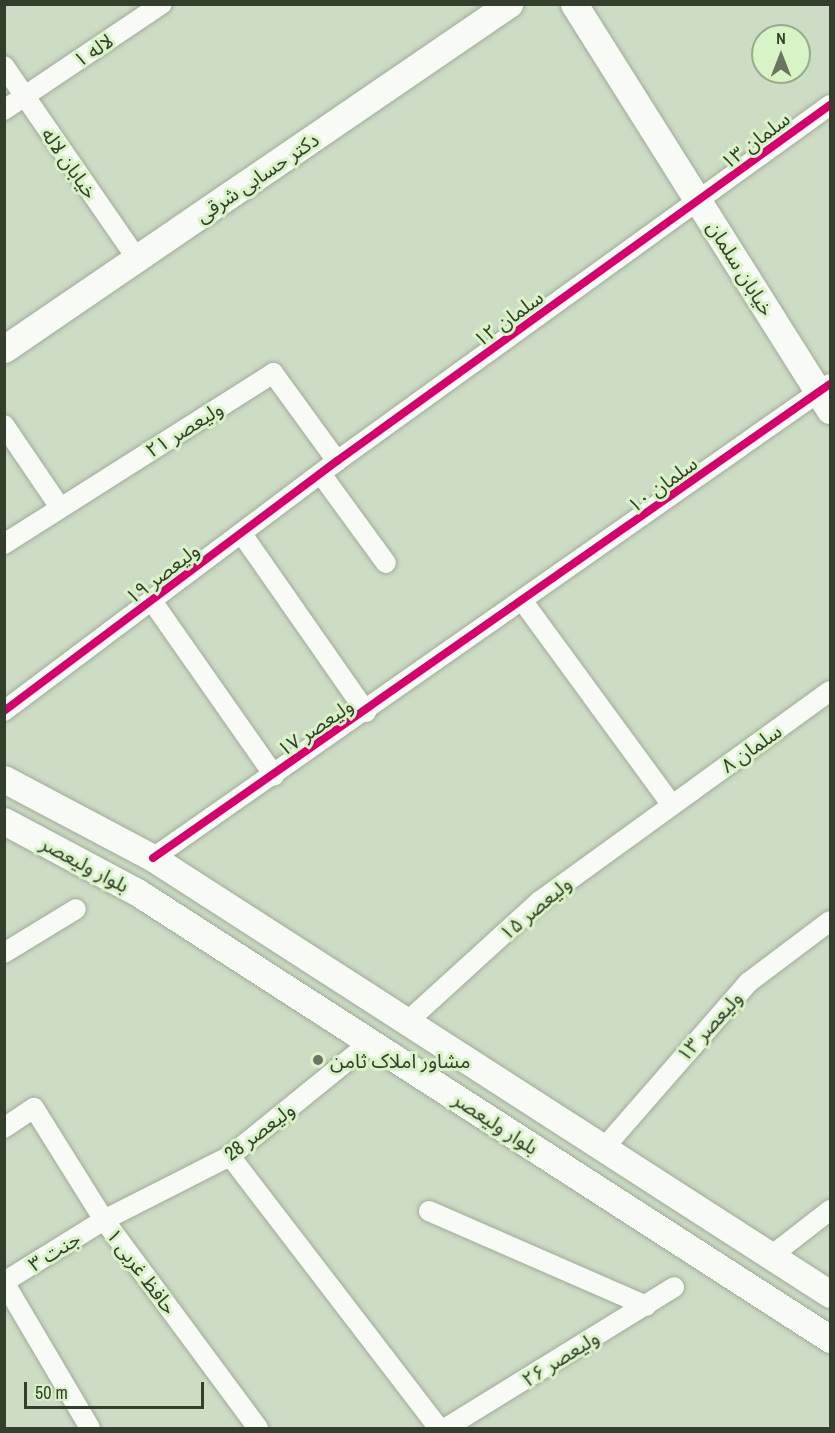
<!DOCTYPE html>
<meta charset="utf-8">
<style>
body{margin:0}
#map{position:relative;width:835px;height:1433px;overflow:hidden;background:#cddcc4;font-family:"Archivo Narrow","Noto Sans Arabic",sans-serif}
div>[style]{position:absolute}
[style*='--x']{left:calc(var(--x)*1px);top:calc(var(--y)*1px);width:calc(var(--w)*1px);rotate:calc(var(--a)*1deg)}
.roads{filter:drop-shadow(0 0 2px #9fab98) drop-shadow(0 0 2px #9fab98)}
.street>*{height:20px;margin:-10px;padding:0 10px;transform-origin:10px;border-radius:10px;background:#f8faf6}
.secondary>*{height:27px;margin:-13.5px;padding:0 13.5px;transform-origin:13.5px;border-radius:13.5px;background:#f8faf6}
.cycleway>*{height:8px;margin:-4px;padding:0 4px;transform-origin:4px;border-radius:4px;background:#d6006c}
.dots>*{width:16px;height:16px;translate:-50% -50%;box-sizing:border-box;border:3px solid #d8f3c5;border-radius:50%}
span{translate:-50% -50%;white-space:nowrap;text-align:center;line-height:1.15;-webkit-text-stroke:6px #d8f3c5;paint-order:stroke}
.street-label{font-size:20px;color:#333e2c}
.poi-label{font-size:20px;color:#333e2c}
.left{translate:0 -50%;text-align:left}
.frame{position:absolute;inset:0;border:6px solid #333e2c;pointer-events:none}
.north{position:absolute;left:751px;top:24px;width:60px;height:60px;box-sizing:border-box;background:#d8f3c5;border:2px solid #96ab88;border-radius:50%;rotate:0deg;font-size:16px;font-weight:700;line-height:24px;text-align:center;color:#333e2c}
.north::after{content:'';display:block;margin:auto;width:21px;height:27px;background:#697561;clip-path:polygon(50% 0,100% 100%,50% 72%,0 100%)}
.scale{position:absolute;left:24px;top:1382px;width:180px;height:27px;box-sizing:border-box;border:3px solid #333e2c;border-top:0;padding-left:8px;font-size:18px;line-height:21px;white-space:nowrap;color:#333e2c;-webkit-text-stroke:4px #d8f3c5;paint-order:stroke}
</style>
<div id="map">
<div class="roads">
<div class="street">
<div style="--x:4;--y:66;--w:234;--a:55.4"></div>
<div style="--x:4;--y:110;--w:190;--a:-33.9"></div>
<div style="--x:4;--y:425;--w:98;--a:55.8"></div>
<div style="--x:321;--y:474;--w:110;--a:53.9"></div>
<div style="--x:242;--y:534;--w:217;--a:55.1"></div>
<div style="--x:4;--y:544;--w:319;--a:-32.4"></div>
<div style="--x:273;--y:373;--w:109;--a:54"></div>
<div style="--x:152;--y:601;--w:213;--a:55"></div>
<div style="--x:524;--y:603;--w:249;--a:53.8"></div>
<div style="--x:4;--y:711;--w:416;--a:-36.9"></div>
<div style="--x:337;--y:461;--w:608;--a:-35.83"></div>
<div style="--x:153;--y:858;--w:826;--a:-35"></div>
<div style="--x:4;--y:953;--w:84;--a:-31.4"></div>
<div style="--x:408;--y:1021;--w:178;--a:-42.3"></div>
<div style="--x:540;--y:901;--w:358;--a:-35.9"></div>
<div style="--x:4;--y:1128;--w:36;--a:-34"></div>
<div style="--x:34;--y:1108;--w:132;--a:58"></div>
<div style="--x:104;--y:1220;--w:259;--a:53.5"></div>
<div style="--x:604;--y:1148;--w:220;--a:-48.9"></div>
<div style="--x:749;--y:982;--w:101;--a:-37"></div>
<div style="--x:230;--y:1156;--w:343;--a:52.5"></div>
<div style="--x:429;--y:1211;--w:237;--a:23.6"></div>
<div style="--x:771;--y:1256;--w:75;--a:-37.9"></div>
<div style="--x:4;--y:1282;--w:118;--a:-31.8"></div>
<div style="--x:104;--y:1220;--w:141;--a:-26.9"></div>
<div style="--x:230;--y:1156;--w:181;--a:-39"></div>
<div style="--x:4;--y:1282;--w:169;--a:59.5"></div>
<div style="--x:446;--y:1428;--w:268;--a:-31.7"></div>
</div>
<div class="secondary">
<div style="--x:574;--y:4;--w:480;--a:57.8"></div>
<div style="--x:4;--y:349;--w:612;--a:-34.34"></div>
<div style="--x:4;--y:779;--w:169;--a:27.9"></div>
<div style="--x:153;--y:858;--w:805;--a:32.78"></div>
<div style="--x:4;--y:821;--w:151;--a:28.1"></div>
<div style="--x:137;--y:892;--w:825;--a:32.82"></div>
</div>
</div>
<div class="cycleway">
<div style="--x:4;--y:711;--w:416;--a:-36.9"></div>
<div style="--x:337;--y:461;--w:608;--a:-35.83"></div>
<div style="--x:153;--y:858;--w:826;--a:-35"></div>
</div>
<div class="dots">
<div style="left:318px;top:1060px;background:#697561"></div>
</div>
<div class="street-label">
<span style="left:93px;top:50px;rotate:-34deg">لاله ۱</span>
<span style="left:755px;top:140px;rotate:-37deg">سلمان ۱۳</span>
<span style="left:70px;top:163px;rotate:55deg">خیابان لاله</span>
<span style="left:257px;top:177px;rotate:-34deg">دکتر حسابی شرقی</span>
<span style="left:741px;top:268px;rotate:58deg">خیابان سلمان</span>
<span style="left:508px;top:318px;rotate:-36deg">سلمان ۱۲</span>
<span style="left:184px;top:429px;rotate:-32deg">ولیعصر ۲۱</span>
<span style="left:662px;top:484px;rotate:-36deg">سلمان ۱۰</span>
<span style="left:162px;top:573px;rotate:-37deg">ولیعصر ۱۹</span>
<span style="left:315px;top:727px;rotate:-34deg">ولیعصر ۱۷</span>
<span style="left:751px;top:748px;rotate:-35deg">سلمان ۸</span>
<span style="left:85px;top:864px;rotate:28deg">بلوار ولیعصر</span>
<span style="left:535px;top:908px;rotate:-40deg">ولیعصر ۱۵</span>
<span style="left:709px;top:1026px;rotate:-48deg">ولیعصر ۱۳</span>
<span style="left:496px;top:1123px;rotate:33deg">بلوار ولیعصر</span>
<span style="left:259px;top:1131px;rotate:-37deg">ولیعصر 28</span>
<span style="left:54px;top:1251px;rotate:-32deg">جنت ۳</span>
<span style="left:142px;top:1271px;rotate:53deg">حافظ غربی ۱</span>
<span style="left:560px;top:1358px;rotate:-32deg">ولیعصر ۲۶</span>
</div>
<div class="poi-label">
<span class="left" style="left:330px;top:1060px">مشاور املاک ثامن</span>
</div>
<div class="frame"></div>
<div class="north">N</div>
<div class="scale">50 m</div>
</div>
